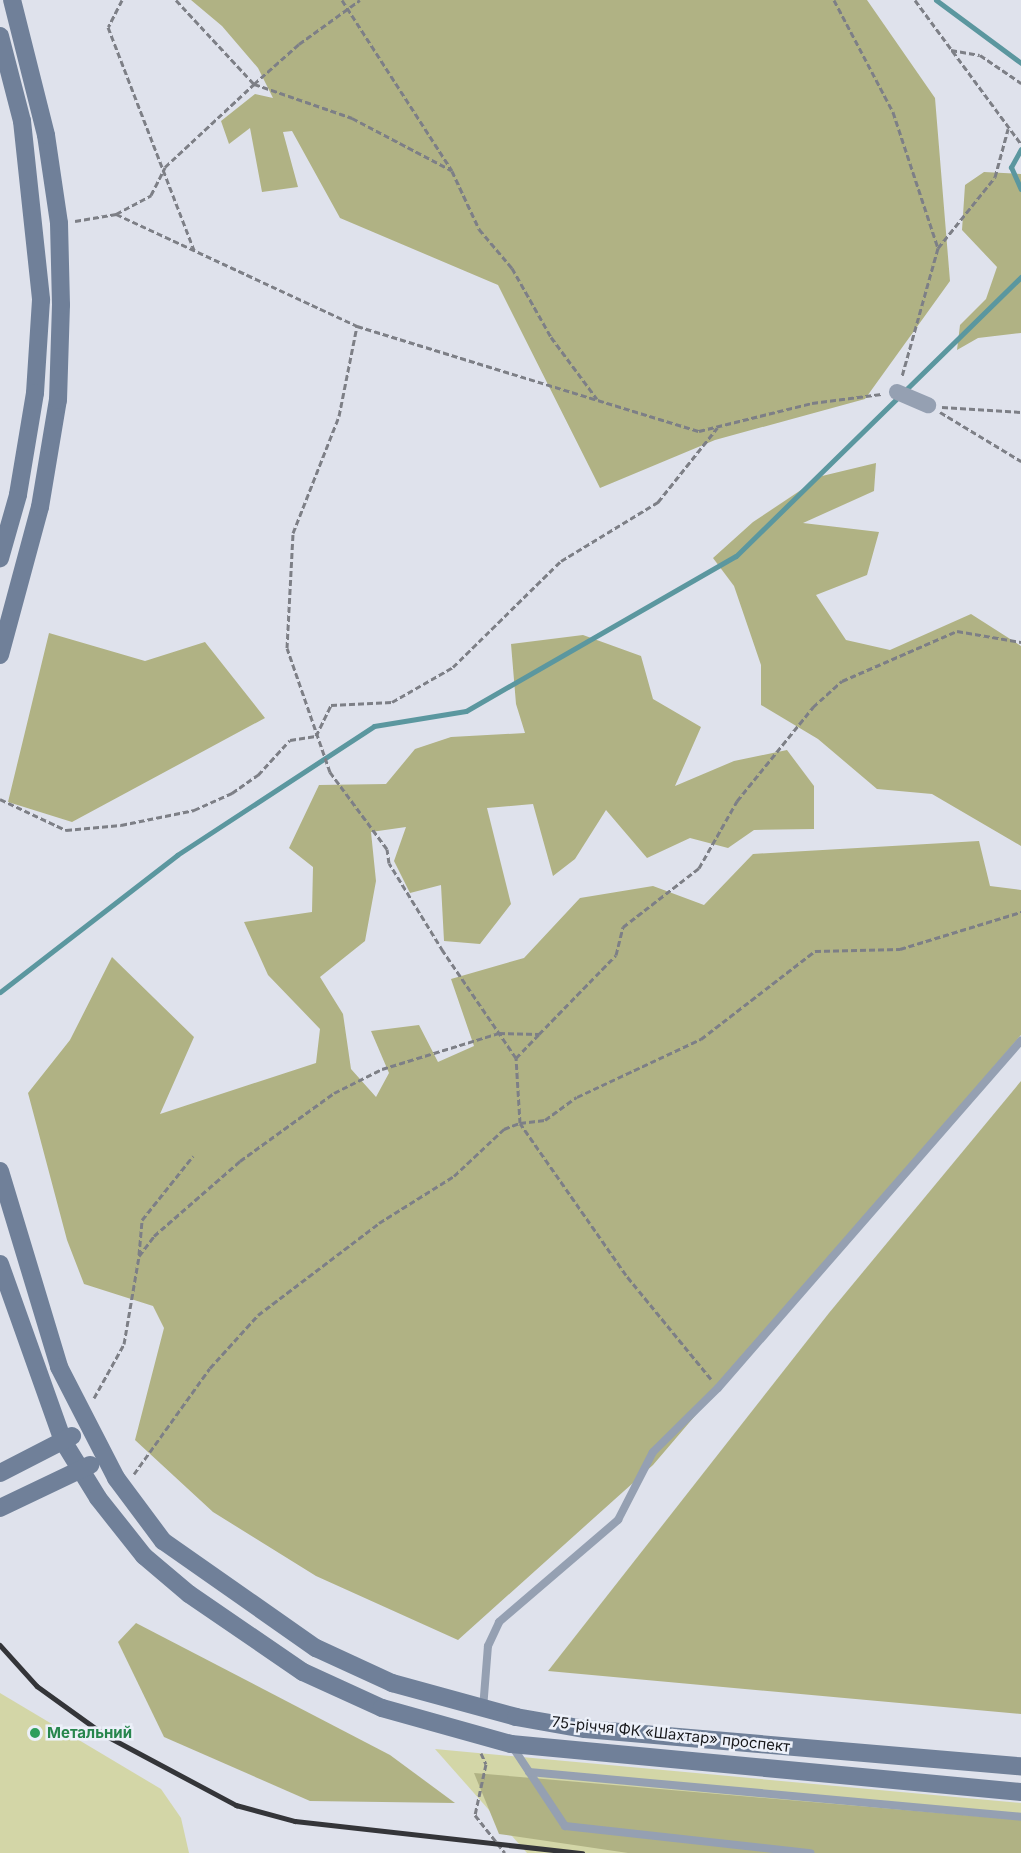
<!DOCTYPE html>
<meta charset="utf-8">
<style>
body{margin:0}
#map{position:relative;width:1021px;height:1853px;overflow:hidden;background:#dfe2ec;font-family:Inter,sans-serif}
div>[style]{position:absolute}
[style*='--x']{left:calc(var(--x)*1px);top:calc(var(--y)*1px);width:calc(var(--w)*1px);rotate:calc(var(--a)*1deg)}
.green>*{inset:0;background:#d3d6a7}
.forest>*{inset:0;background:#b0b284}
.stream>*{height:5px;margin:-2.5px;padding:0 2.5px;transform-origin:2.5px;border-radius:2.5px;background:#5b979f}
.path>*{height:3px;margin-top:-1.5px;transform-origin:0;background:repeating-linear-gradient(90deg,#7d7f86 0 6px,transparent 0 9px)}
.service>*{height:8px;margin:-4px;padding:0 4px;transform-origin:4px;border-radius:4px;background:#95a0b2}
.minor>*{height:16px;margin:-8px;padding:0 8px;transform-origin:8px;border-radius:8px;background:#95a0b2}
.secondary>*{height:18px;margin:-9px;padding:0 9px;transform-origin:9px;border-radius:9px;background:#708099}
.rail>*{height:4.5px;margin:-2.25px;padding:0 2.25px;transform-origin:2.25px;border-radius:2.25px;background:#343539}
.dots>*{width:16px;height:16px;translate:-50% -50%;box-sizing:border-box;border:3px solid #ecf0f9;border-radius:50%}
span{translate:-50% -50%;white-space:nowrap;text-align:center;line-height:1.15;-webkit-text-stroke:5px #ecf0f9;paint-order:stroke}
.leisure-label{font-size:15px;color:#27864d;font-weight:700}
.left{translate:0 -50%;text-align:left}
.street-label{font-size:15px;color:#17181b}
</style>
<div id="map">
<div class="green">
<div style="clip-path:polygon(0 1693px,161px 1789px,181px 1818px,189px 1853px,0 1853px)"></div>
<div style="clip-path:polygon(435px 1749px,1021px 1803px,1021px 1853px,527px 1853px)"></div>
</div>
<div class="forest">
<div style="clip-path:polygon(191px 0,867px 0,935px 98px,950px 281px,865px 399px,715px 440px,600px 488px,498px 285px,340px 218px,292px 131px,283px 132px,298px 187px,262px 192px,250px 128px,229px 144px,221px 121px,255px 94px,273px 98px,258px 68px,222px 26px)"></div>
<div style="clip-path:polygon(984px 172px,1021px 174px,1021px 333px,978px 338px,957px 350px,960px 325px,986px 299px,997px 267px,962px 230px,965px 185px)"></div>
<div style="clip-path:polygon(876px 463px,874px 491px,803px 523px,879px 532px,867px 575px,816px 595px,846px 640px,890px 650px,971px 614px,1021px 646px,1021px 846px,932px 794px,877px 789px,818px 739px,761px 705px,761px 665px,734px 586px,713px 558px,753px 522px,822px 476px)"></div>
<div style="clip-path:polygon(49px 633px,145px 661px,205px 642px,265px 718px,72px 822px,8px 802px)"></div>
<div style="clip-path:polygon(583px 635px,641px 656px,653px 699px,701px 727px,675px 786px,734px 761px,787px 750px,814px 786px,814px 829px,754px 830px,728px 848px,690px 838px,647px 858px,606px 810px,575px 859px,553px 876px,533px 804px,487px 808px,511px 904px,480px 944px,444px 941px,441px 885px,410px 893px,394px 861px,406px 827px,371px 832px,376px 881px,365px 941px,320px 977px,343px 1014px,351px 1069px,376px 1097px,389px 1073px,371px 1031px,419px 1025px,438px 1062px,474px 1046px,451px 979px,524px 958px,580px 898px,653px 886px,704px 905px,753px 854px,979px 841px,990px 886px,1021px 890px,1021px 1035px,653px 1465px,458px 1640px,316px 1576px,213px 1512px,135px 1440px,164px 1328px,153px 1306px,84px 1284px,67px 1240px,28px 1093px,70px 1040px,112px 957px,194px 1037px,160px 1114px,316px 1063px,320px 1029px,268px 975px,244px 922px,312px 912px,313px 867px,289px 848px,319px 785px,386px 784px,415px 749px,451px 737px,525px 733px,516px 704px,511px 644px)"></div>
<div style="clip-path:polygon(1021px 1081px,1021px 1714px,548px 1671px,829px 1313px)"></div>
<div style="clip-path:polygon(136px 1623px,390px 1755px,455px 1803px,310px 1801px,164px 1737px,118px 1642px)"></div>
<div style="clip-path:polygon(474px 1773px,1021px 1820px,1021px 1853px,628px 1853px,499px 1834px)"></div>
</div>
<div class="stream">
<div style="--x:936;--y:0;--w:106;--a:36.5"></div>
<div style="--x:1021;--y:149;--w:21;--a:119"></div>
<div style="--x:1011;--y:167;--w:24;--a:66"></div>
<div style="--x:0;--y:992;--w:224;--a:-37.7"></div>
<div style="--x:177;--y:855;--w:235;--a:-33.2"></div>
<div style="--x:374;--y:726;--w:93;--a:-9.3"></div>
<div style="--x:466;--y:711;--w:311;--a:-29.9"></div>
<div style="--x:736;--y:556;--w:399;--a:-44.4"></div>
</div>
<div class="path">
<div style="--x:122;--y:0;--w:30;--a:117"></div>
<div style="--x:108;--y:27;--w:239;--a:68.9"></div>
<div style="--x:176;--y:0;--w:115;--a:47.1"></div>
<div style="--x:254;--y:84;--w:104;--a:19.1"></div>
<div style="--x:352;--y:118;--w:112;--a:27.7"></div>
<div style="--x:342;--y:0;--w:203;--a:57.2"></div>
<div style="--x:452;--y:171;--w:64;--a:65"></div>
<div style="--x:479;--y:229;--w:51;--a:49.8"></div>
<div style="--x:512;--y:268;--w:79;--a:60.5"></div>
<div style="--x:551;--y:337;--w:77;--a:53.4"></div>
<div style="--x:834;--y:0;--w:127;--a:62.2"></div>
<div style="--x:893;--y:112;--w:143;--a:71.7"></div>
<div style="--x:938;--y:248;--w:133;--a:105.7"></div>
<div style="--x:915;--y:0;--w:179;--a:53.6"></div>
<div style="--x:951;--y:50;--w:29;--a:10"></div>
<div style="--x:980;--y:55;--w:50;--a:34.3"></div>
<div style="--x:116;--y:214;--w:266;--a:24.9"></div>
<div style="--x:357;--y:326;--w:358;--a:17.1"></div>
<div style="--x:699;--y:431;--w:116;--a:-13.9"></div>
<div style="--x:812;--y:403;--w:70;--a:-7.4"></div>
<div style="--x:75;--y:221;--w:42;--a:-9.7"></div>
<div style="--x:116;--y:214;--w:40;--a:-28"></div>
<div style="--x:151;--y:195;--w:31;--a:-63"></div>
<div style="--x:165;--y:167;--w:122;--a:-43"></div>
<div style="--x:254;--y:84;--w:60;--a:-41.6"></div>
<div style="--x:299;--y:44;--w:75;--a:-35.8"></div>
<div style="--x:938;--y:248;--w:91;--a:-51.2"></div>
<div style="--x:995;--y:177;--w:50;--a:-74.8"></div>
<div style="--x:942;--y:407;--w:79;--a:3.6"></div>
<div style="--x:940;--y:412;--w:95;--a:31.2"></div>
<div style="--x:316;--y:736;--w:34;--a:-64"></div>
<div style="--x:331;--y:705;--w:61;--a:-2.8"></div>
<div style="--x:392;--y:702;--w:70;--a:-29.8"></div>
<div style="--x:453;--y:667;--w:151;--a:-44.5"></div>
<div style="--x:561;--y:561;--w:114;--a:-31.3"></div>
<div style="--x:658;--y:502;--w:95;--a:-51.4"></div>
<div style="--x:0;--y:799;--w:73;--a:25.2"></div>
<div style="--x:66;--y:830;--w:55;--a:-5.2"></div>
<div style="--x:121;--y:825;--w:75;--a:-11.6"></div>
<div style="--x:194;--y:810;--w:42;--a:-24.1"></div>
<div style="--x:232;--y:793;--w:32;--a:-35"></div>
<div style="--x:258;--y:775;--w:47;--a:-47.6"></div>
<div style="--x:290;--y:740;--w:26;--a:-9"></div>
<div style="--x:516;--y:1058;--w:33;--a:-46"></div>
<div style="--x:139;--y:1255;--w:35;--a:-85"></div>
<div style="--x:142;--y:1220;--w:82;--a:-51.4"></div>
<div style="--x:711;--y:1379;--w:134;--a:-129.3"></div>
<div style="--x:626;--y:1275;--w:185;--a:-124.9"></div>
<div style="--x:520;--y:1123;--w:25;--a:-7"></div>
<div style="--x:545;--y:1120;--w:39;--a:-36"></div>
<div style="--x:577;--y:1097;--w:137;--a:-25.1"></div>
<div style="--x:701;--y:1039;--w:144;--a:-37.7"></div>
<div style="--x:815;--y:951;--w:85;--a:-1.3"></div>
<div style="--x:900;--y:949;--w:127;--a:-17"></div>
<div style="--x:94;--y:1398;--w:62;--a:-60.9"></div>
<div style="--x:124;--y:1344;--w:89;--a:-80.3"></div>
<div style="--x:139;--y:1256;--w:25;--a:-53"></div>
<div style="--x:154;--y:1236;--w:114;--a:-41.1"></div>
<div style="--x:240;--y:1161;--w:116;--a:-35.9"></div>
<div style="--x:334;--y:1093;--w:54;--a:-26.6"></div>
<div style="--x:382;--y:1069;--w:122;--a:-17.1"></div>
<div style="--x:499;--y:1033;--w:40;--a:1.4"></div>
<div style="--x:539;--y:1034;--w:110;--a:-45.7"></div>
<div style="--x:616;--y:955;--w:29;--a:-76"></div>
<div style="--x:623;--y:927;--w:96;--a:-37.8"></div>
<div style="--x:699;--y:868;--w:77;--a:-60.4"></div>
<div style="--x:737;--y:801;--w:121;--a:-51"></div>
<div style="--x:813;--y:707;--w:39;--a:-42"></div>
<div style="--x:842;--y:681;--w:125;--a:-23.5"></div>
<div style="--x:957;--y:631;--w:65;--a:9.8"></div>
<div style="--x:134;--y:1474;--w:130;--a:-54.4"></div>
<div style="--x:210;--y:1368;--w:72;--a:-47.8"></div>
<div style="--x:258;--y:1315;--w:152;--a:-37.2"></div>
<div style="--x:379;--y:1223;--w:89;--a:-32.1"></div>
<div style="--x:454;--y:1176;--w:69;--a:-43.2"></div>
<div style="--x:504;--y:1129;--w:17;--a:-21"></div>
<div style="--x:520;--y:1123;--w:65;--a:-93.5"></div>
<div style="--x:516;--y:1058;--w:130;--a:-124.3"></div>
<div style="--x:443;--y:951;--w:103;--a:-121.5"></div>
<div style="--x:389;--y:863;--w:14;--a:-98"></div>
<div style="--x:387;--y:849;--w:96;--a:-126.5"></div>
<div style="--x:330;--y:772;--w:131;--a:-109.1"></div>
<div style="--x:287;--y:648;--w:115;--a:-87"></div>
<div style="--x:293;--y:533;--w:126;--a:-68.5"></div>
<div style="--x:339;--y:416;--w:92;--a:-78.7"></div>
<div style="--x:481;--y:1753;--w:12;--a:66"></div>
<div style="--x:486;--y:1764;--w:52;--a:102.2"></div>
<div style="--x:475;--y:1815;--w:48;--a:51.7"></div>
</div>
<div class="service">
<div style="--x:483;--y:1709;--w:63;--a:-85.5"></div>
<div style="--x:488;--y:1646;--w:26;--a:-65"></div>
<div style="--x:499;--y:1622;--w:157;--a:-40.6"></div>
<div style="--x:618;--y:1520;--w:76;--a:-62.8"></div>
<div style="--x:653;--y:1452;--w:91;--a:-44.6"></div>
<div style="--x:718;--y:1388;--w:461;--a:-48.9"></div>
<div style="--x:512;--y:1746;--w:96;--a:56.5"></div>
<div style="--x:565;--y:1826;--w:247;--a:6.3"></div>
<div style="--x:529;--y:1772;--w:494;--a:5.2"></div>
</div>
<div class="minor">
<div style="--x:897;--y:392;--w:34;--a:23"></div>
</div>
<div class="secondary">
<div style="--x:0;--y:36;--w:88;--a:75.5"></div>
<div style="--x:22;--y:121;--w:180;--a:83.9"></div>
<div style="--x:41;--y:300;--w:93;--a:93.7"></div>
<div style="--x:35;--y:393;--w:103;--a:99.5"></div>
<div style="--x:18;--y:495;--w:66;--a:105.9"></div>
<div style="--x:0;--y:655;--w:153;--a:-74.9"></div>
<div style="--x:40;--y:507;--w:109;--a:-80.5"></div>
<div style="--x:58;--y:400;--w:95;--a:-88.2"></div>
<div style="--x:61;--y:305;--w:82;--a:-91.4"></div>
<div style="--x:59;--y:223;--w:89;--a:-98.4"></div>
<div style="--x:46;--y:135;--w:139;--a:-104.1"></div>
<div style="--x:0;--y:1171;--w:205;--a:73.2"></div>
<div style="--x:59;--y:1367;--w:125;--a:62.8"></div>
<div style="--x:116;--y:1478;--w:79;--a:53.3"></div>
<div style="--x:163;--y:1541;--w:187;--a:35"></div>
<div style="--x:316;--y:1648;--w:84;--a:24.7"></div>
<div style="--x:392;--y:1683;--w:129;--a:15.3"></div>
<div style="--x:516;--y:1717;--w:70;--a:9.9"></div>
<div style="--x:585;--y:1729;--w:438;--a:4.9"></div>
<div style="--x:0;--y:1264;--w:188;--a:70.4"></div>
<div style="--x:63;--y:1441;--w:67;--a:58.4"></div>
<div style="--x:98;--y:1498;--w:74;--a:51.6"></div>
<div style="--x:144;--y:1556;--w:59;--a:40.2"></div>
<div style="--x:189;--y:1594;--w:138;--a:34.4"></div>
<div style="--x:303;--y:1672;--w:87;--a:24.5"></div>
<div style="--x:382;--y:1708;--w:134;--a:15.6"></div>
<div style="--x:511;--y:1744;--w:512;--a:5.38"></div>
<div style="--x:0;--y:1473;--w:81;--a:-27.2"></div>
<div style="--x:0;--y:1508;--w:100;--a:-25.5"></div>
</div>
<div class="rail">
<div style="--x:0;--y:1645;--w:55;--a:47.9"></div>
<div style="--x:37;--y:1686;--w:84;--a:35.8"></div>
<div style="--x:105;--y:1735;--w:149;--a:28.1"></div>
<div style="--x:236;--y:1805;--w:61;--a:15.2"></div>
<div style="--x:295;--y:1821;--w:289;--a:6.4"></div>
</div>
<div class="dots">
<div style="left:35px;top:1733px;background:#2e9e5b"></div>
</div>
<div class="leisure-label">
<span class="left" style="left:47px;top:1733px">Метальний</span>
</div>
<div class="street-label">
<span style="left:671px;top:1734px;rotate:6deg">75-річчя ФК «Шахтар» проспект</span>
</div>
</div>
